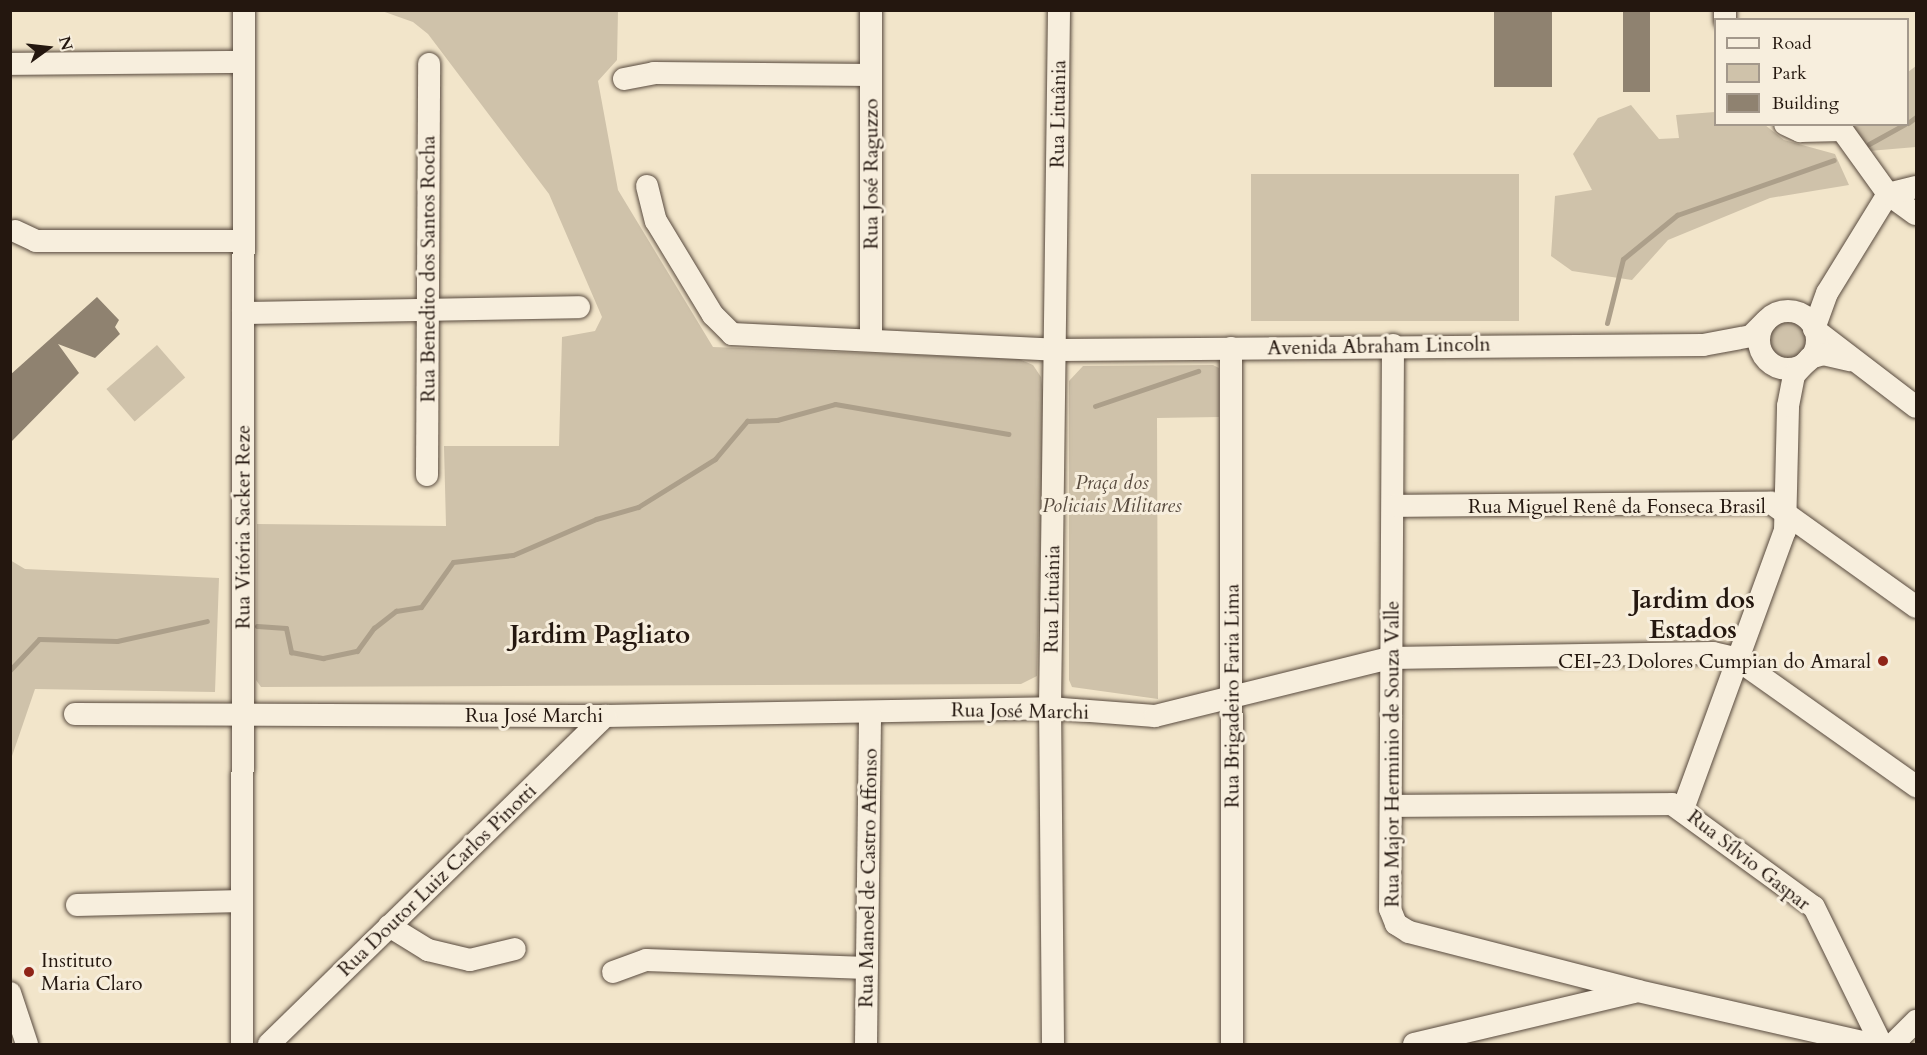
<!DOCTYPE html>
<meta charset="utf-8">
<style>
body{margin:0}
#map{position:relative;width:1927px;height:1055px;overflow:hidden;background:#f2e5ca;font-family:Cardo,serif}
div>[style]{position:absolute}
[style*='--x']{left:calc(var(--x)*1px);top:calc(var(--y)*1px);width:calc(var(--w)*1px);rotate:calc(var(--a)*1deg)}
.green>*{inset:0;background:#cfc2aa;transform-origin:0 0}
.round{border-radius:50%}
.stream>*{height:5px;margin:-2.5px;padding:0 2.5px;transform-origin:2.5px;border-radius:2.5px;background:#ac9f8a}
.building>*{inset:0;background:#8f8270;transform-origin:0 0}
.roads{filter:drop-shadow(0 0 2px #584a3e) drop-shadow(0 0 2px #584a3e)}
.minor>*{height:22px;margin:-11px;padding:0 11px;transform-origin:11px;border-radius:11px;background:#f7eedd}
.minor>.ring{margin:-11px;padding:0;box-sizing:content-box;background:none;border:22px solid #f7eedd;border-radius:50%}
.dots>*{width:16px;height:16px;translate:-50% -50%;box-sizing:border-box;border:3px solid #f7eedd;border-radius:50%}
span{translate:-50% -50%;white-space:nowrap;text-align:center;line-height:1.15;-webkit-text-stroke:6px #f7eedd;paint-order:stroke}
.street-label{font-size:20px;color:#24170f}
.park-label{font-size:20px;color:#574a3e;font-style:italic}
.poi-label{font-size:20px;color:#24170f}
.right{translate:-100% -50%;text-align:right}
.left{translate:0 -50%;text-align:left}
.district-label{font-size:26px;color:#24170f;font-weight:700}
.frame{position:absolute;inset:0;border:12px solid #24170f;pointer-events:none}
.legend{position:absolute;left:1714px;top:18px;width:195px;height:108px;box-sizing:border-box;background:#f7eedd;border:2px solid #a3988b;margin:0;padding:8px 10px;list-style:none;font-size:18px;color:#24170f}
.legend li{display:flex;align-items:center;gap:12px;height:30px}
.legend b{width:30px;border:2px solid #a3988b}
.north{position:absolute;left:18px;top:18px;width:60px;height:60px;-webkit-text-stroke:4px #f7eedd;paint-order:stroke;rotate:75deg;font-size:16px;font-weight:700;line-height:24px;text-align:center;color:#24170f}
.north::after{content:'';display:block;margin:auto;width:21px;height:27px;background:#24170f;clip-path:polygon(50% 0,100% 100%,50% 72%,0 100%)}
</style>
<div id="map">
<div class="green">
<div style="clip-path:polygon(382px 11px,618px 11px,617px 60px,598px 81px,618px 190px,713px 347px,1019px 359px,1033px 365px,1041px 377px,1044px 399px,1037px 676px,1021px 684px,261px 687px,256px 680px,257px 524px,446px 526px,444px 446px,559px 446px,562px 337px,595px 331px,602px 317px,549px 194px,428px 34px,413px 22px)"></div>
<div style="clip-path:polygon(1916px 66px,1916px 147px,1869px 151px,1847px 125px,1908px 124px,1908px 72px)"></div>
<div style="clip-path:polygon(1631px 105px,1659px 139px,1679px 138px,1676px 115px,1715px 112px,1716px 124px,1765px 125px,1784px 140px,1835px 154px,1849px 185px,1770px 198px,1668px 240px,1632px 280px,1572px 271px,1551px 256px,1555px 196px,1592px 190px,1573px 154px,1598px 118px)"></div>
<div style="left:1519px;top:174px;width:147px;height:268px;rotate:90deg"></div>
<div class="round" style="left:1768px;top:320px;width:40px;height:40px"></div>
<div style="left:157px;top:345px;width:43px;height:67px;rotate:49deg"></div>
<div style="clip-path:polygon(1213px 365px,1219px 368px,1219px 417px,1157px 418px,1158px 699px,1072px 687px,1069px 680px,1069px 381px,1083px 366px)"></div>
<div style="clip-path:polygon(10px 560px,25px 569px,219px 578px,215px 692px,35px 689px,11px 759px)"></div>
</div>
<div class="stream">
<div style="--x:1908;--y:123;--w:10;--a:-37"></div>
<div style="--x:1869;--y:144;--w:41;--a:-29.1"></div>
<div style="--x:1607;--y:323;--w:66;--a:-76"></div>
<div style="--x:1623;--y:259;--w:70;--a:-39.2"></div>
<div style="--x:1677;--y:215;--w:166;--a:-19.3"></div>
<div style="--x:1095;--y:406;--w:109;--a:-18.8"></div>
<div style="--x:257;--y:626;--w:29;--a:4"></div>
<div style="--x:286;--y:628;--w:25;--a:78"></div>
<div style="--x:291;--y:652;--w:33;--a:11"></div>
<div style="--x:323;--y:658;--w:35;--a:-12"></div>
<div style="--x:357;--y:651;--w:29;--a:-54"></div>
<div style="--x:374;--y:628;--w:28;--a:-38"></div>
<div style="--x:396;--y:611;--w:25;--a:-9"></div>
<div style="--x:421;--y:607;--w:55;--a:-54.6"></div>
<div style="--x:453;--y:562;--w:60;--a:-6.7"></div>
<div style="--x:513;--y:555;--w:90;--a:-23.4"></div>
<div style="--x:596;--y:519;--w:44;--a:-15.9"></div>
<div style="--x:638;--y:507;--w:91;--a:-31.9"></div>
<div style="--x:715;--y:459;--w:50;--a:-49.9"></div>
<div style="--x:747;--y:421;--w:30;--a:-2"></div>
<div style="--x:777;--y:420;--w:60;--a:-15.4"></div>
<div style="--x:835;--y:404;--w:176;--a:9.8"></div>
<div style="--x:10;--y:670;--w:42;--a:-46.9"></div>
<div style="--x:39;--y:639;--w:78;--a:1.5"></div>
<div style="--x:117;--y:641;--w:92;--a:-12.5"></div>
</div>
<div class="building">
<div style="left:1494px;top:10px;width:58px;height:77px"></div>
<div style="left:1623px;top:10px;width:27px;height:82px"></div>
<div style="clip-path:polygon(97px 297px,119px 320px,115px 327px,120px 334px,95px 358px,58px 344px,79px 373px,10px 443px,10px 375px)"></div>
</div>
<div class="roads">
<div class="minor">
<div style="--x:1725;--y:10;--w:10;--a:90"></div>
<div style="--x:10;--y:64;--w:234;--a:-0.5"></div>
<div style="--x:624;--y:79;--w:31;--a:-11"></div>
<div style="--x:654;--y:73;--w:217;--a:0.5"></div>
<div style="--x:1785;--y:124;--w:17;--a:25"></div>
<div style="--x:1800;--y:131;--w:42;--a:-1.4"></div>
<div style="--x:1842;--y:130;--w:79;--a:54.3"></div>
<div style="--x:1888;--y:194;--w:34;--a:36"></div>
<div style="--x:647;--y:186;--w:36;--a:76"></div>
<div style="--x:656;--y:221;--w:110;--a:58.8"></div>
<div style="--x:713;--y:315;--w:27;--a:45"></div>
<div style="--x:732;--y:334;--w:324;--a:2.8"></div>
<div style="--x:1056;--y:350;--w:647;--a:-0.44"></div>
<div style="--x:1703;--y:345;--w:49;--a:-10.6"></div>
<div style="--x:1751;--y:336;--w:21;--a:-45"></div>
<div style="--x:1888;--y:194;--w:116;--a:121.6"></div>
<div style="--x:1827;--y:293;--w:38;--a:110"></div>
<div style="--x:1814;--y:329;--w:128;--a:37.4"></div>
<div style="--x:1888;--y:194;--w:29;--a:-14"></div>
<div style="--x:15;--y:231;--w:23;--a:25"></div>
<div style="--x:36;--y:241;--w:208;--a:0"></div>
<div class="ring" style="left:1759px;top:311px;width:36px;height:36px"></div>
<div style="--x:243;--y:313;--w:336;--a:-1"></div>
<div style="--x:871;--y:338;--w:328;--a:-90"></div>
<div style="--x:1393;--y:345;--w:564;--a:90.3"></div>
<div style="--x:1390;--y:909;--w:16;--a:68"></div>
<div style="--x:1396;--y:924;--w:15;--a:32"></div>
<div style="--x:1409;--y:932;--w:236;--a:14.4"></div>
<div style="--x:1638;--y:991;--w:239;--a:12.8"></div>
<div style="--x:1231;--y:348;--w:696;--a:89.92"></div>
<div style="--x:427;--y:475;--w:411;--a:-89.7"></div>
<div style="--x:1393;--y:506;--w:378;--a:-0.5"></div>
<div style="--x:1771;--y:503;--w:178;--a:35.6"></div>
<div style="--x:75;--y:714;--w:530;--a:0.22"></div>
<div style="--x:605;--y:716;--w:445;--a:-1"></div>
<div style="--x:1050;--y:708;--w:105;--a:4.4"></div>
<div style="--x:1155;--y:716;--w:242;--a:-13.9"></div>
<div style="--x:1390;--y:658;--w:323;--a:-0.9"></div>
<div style="--x:1713;--y:653;--w:23;--a:13"></div>
<div style="--x:1735;--y:658;--w:222;--a:35.3"></div>
<div style="--x:1391;--y:806;--w:281;--a:-0.4"></div>
<div style="--x:1672;--y:804;--w:175;--a:36"></div>
<div style="--x:1814;--y:907;--w:153;--a:63.9"></div>
<div style="--x:1683;--y:809;--w:296;--a:-69.9"></div>
<div style="--x:1785;--y:531;--w:125;--a:-88.6"></div>
<div style="--x:1788;--y:406;--w:32;--a:-79"></div>
<div style="--x:1794;--y:375;--w:23;--a:-47"></div>
<div style="--x:1810;--y:358;--w:14;--a:-17"></div>
<div style="--x:1823;--y:354;--w:28;--a:13"></div>
<div style="--x:77;--y:905;--w:165;--a:-1.4"></div>
<div style="--x:389;--y:926;--w:46;--a:31.6"></div>
<div style="--x:428;--y:950;--w:43;--a:13.4"></div>
<div style="--x:470;--y:960;--w:46;--a:-13.7"></div>
<div style="--x:613;--y:972;--w:35;--a:-20"></div>
<div style="--x:646;--y:960;--w:221;--a:2.1"></div>
<div style="--x:10;--y:993;--w:54;--a:71.6"></div>
<div style="--x:242;--y:1044;--w:1034;--a:-89.89"></div>
<div style="--x:269;--y:1044;--w:470;--a:-44.3"></div>
<div style="--x:866;--y:1044;--w:332;--a:-89.3"></div>
<div style="--x:1053;--y:1044;--w:336;--a:-90.5"></div>
<div style="--x:1050;--y:708;--w:698;--a:-89.26"></div>
<div style="--x:1414;--y:1044;--w:226;--a:-13.3"></div>
<div style="--x:1893;--y:1044;--w:33;--a:-45"></div>
</div>
</div>
<div class="dots">
<div style="left:1883px;top:661px;background:#8f2418"></div>
<div style="left:29px;top:972px;background:#8f2418"></div>
</div>
<div class="street-label">
<span style="left:1058px;top:114px;rotate:-89deg">Rua Lituânia</span>
<span style="left:871px;top:174px;rotate:-90deg">Rua José Raguzzo</span>
<span style="left:428px;top:269px;rotate:-90deg">Rua Benedito dos Santos Rocha</span>
<span style="left:1379px;top:346px;rotate:-1deg">Avenida Abraham Lincoln</span>
<span style="left:1617px;top:506px">Rua Miguel Renê da Fonseca Brasil</span>
<span style="left:243px;top:527px;rotate:-90deg">Rua Vitória Sacker Reze</span>
<span style="left:1052px;top:599px;rotate:-89deg">Rua Lituânia</span>
<span style="left:1232px;top:696px;rotate:-90deg">Rua Brigadeiro Faria Lima</span>
<span style="left:1020px;top:711px;rotate:1deg">Rua José Marchi</span>
<span style="left:534px;top:715px">Rua José Marchi</span>
<span style="left:1392px;top:754px;rotate:-90deg">Rua Major Herminio de Souza Valle</span>
<span style="left:1749px;top:860px;rotate:38deg">Rua Sílvio Gaspar</span>
<span style="left:868px;top:878px;rotate:-89deg">Rua Manoel de Castro Affonso</span>
<span style="left:437px;top:880px;rotate:-44deg">Rua Doutor Luiz Carlos Pinotti</span>
</div>
<div class="park-label">
<span style="left:1112px;top:494px">Praça dos<br>Policiais Militares</span>
</div>
<div class="poi-label">
<span class="right" style="left:1871px;top:661px">CEI-23 Dolores Cumpian do Amaral</span>
<span class="left" style="left:41px;top:972px">Instituto<br>Maria Claro</span>
</div>
<div class="district-label">
<span style="left:1693px;top:615px">Jardim dos<br>Estados</span>
<span style="left:600px;top:635px">Jardim Pagliato</span>
</div>
<div class="frame"></div>
<ul class="legend">
<li><b style="height:8px;background:#f7eedd"></b>Road</li>
<li><b style="height:16px;background:#cfc2aa"></b>Park</li>
<li><b style="height:16px;background:#8f8270"></b>Building</li>
</ul>
<div class="north">N</div>
</div>
